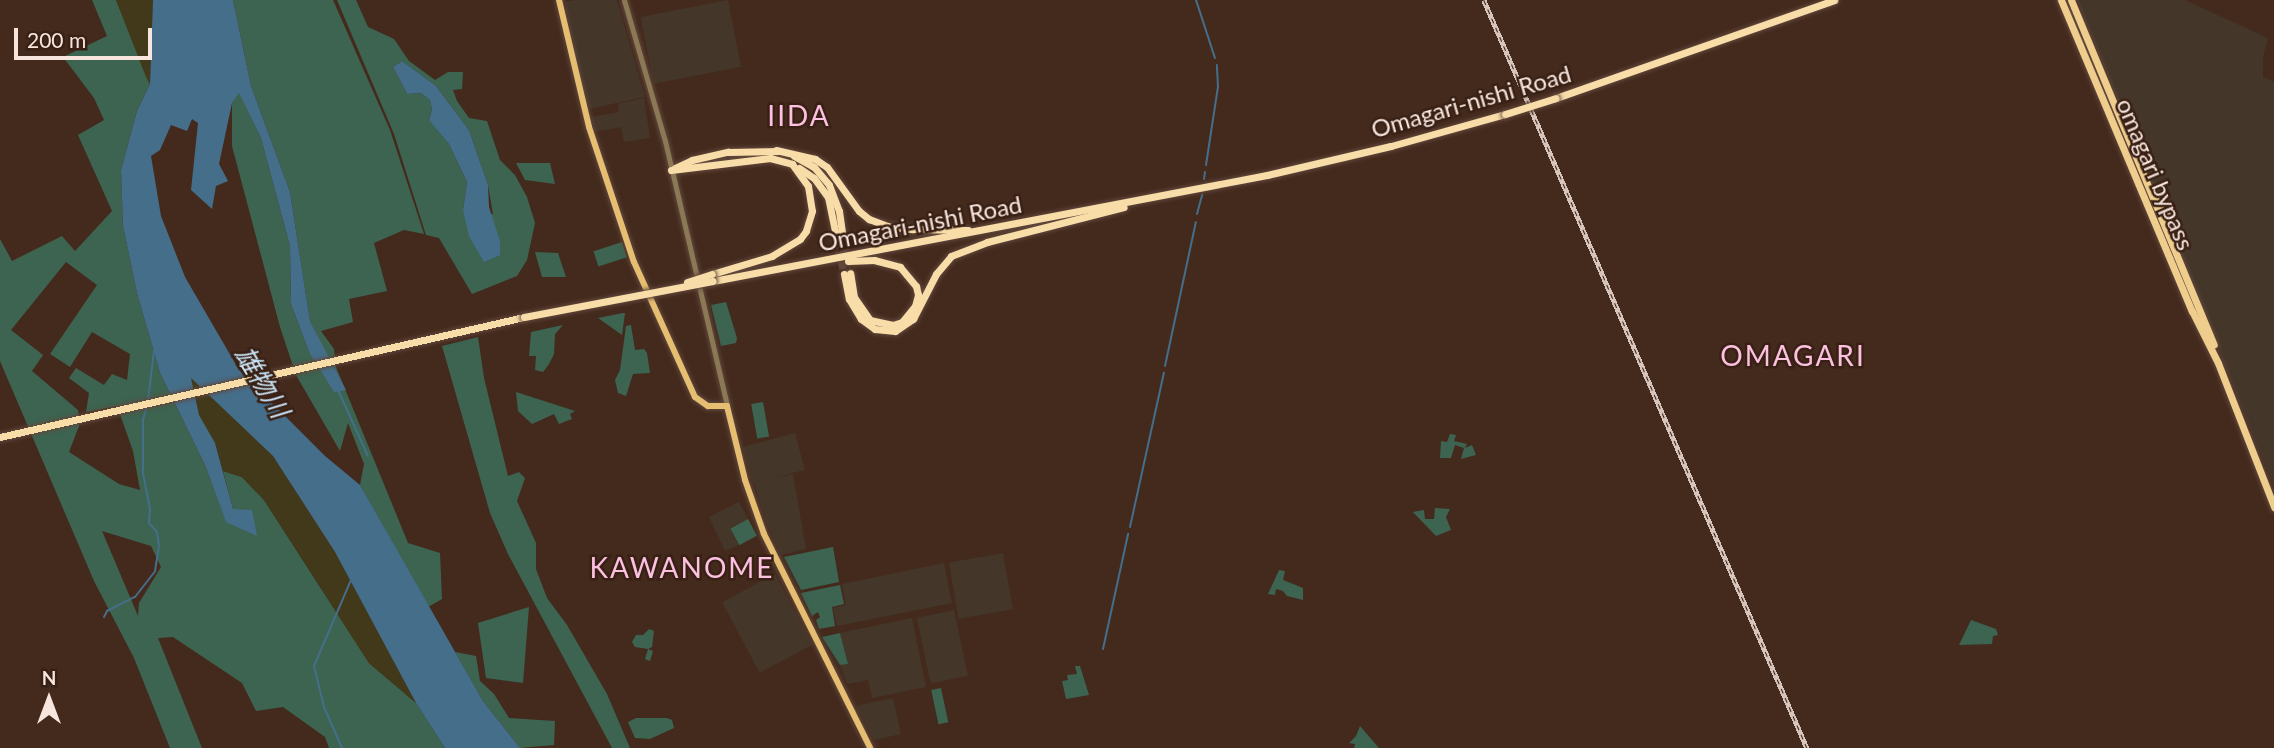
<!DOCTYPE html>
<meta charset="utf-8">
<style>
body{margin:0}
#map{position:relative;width:2274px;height:748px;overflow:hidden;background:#442a1d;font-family:Lato,"Noto Sans JP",sans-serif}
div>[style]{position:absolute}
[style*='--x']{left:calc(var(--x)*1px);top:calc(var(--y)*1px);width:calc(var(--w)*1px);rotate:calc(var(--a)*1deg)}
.commercial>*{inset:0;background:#443629;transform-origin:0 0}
.green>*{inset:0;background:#3c6451;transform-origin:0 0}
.sand>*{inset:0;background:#413919}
.water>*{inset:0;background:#456e8b}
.stream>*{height:2px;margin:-1px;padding:0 1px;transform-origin:1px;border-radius:1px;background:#456e8b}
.motorway-tunnel>*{height:7px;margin-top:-3.5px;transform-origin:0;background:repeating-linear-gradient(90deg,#5f463a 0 7px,transparent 0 10.5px)}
.roads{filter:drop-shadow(0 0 2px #61483c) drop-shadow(0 0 2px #61483c)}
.tertiary>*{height:5px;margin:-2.5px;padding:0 2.5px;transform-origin:2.5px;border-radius:2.5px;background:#8b7854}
.primary>*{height:6px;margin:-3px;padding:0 3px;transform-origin:3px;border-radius:3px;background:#e5be71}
.trunk>*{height:7px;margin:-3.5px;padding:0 3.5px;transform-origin:3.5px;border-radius:3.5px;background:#efce8d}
.motorway>*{height:7px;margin:-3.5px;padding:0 3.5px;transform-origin:3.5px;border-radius:3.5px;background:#f9dda9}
.rail>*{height:4.5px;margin-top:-2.25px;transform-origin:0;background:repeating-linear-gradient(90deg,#392014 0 5px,#d7c4bb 0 10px);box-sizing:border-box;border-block:2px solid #d7c4bb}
.bridges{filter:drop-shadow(0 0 2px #61483c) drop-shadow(0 0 2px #61483c)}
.motorway-bridge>*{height:7px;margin:-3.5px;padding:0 3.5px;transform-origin:3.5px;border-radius:3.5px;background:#f9dda9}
span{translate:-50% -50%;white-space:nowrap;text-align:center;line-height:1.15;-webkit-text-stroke:5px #392014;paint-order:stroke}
.street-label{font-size:24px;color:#f8e6de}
.water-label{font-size:26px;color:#cae4f7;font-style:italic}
.quarter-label{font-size:28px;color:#fcc0e0;letter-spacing:2px}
.north{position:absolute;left:14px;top:664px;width:70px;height:70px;-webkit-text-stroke:5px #392014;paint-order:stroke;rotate:0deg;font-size:19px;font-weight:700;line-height:28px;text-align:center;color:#f8e6de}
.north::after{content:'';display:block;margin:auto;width:24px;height:32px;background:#f8e6de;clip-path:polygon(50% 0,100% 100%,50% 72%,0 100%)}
.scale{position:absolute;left:14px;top:28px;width:138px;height:32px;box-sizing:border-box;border:4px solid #f8e6de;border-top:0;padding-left:9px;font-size:21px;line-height:24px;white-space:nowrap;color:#f8e6de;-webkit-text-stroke:5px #392014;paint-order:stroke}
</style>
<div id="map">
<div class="commercial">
<div style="clip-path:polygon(575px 0,617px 0,645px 97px,589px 109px,578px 70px,565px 2px)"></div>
<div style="left:728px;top:0;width:68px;height:89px;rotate:79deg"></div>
<div style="clip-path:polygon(2077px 0,2185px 0,2268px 38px,2263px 57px,2263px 77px,2274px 82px,2274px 486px)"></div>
<div style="clip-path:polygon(644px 98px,650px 138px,624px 142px,621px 127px,595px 132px,591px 117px,619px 112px,618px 104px)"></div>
<div style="left:795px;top:433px;width:38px;height:54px;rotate:75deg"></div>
<div style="clip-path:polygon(793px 474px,806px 549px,781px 555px,766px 521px,754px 482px)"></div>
<div style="clip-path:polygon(739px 502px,748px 519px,730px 528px,738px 545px,725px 551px,709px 517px)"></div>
<div style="left:1003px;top:553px;width:57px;height:55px;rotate:80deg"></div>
<div style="clip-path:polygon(944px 563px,952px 603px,837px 626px,833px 608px,846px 605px,842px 584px)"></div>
<div style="left:775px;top:574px;width:80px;height:60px;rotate:62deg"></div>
<div style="left:954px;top:610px;width:67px;height:38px;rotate:78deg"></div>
<div style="clip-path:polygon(912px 618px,926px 687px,872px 698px,868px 680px,847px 684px,840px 665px,848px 663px,840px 633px)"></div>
<div style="clip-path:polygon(893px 698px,901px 734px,874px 740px,856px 706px)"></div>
</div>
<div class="green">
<div style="clip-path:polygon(evenodd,92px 0,116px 0,150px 84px,137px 111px,121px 170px,123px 226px,137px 293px,160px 373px,205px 465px,226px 521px,257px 535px,233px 509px,223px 471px,242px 477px,264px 500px,369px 663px,416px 703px,445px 748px,329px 748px,325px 737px,283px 707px,256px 711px,242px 683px,173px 637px,158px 638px,202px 748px,170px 748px,134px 658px,94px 581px,0 361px,0 239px,12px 261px,62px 236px,75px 251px,112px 211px,78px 135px,104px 120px,94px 98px,63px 57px,107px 36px,92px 0,66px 262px,97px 285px,50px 354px,70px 367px,92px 332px,130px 354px,127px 380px,112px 374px,104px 385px,76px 368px,69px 378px,89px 393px,86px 412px,117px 406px,133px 451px,140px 490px,119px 484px,69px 452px,79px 426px,78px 410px,32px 371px,43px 355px,11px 330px,66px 262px,92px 0,102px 531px,151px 546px,161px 567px,139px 603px,138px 616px,102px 531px)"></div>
<div style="clip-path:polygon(233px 0,333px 0,390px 130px,424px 234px,404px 230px,374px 243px,387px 291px,349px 299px,353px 322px,321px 331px,334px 349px,336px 367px,408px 543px,440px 553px,442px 599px,428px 607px,360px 485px,364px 464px,348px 423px,340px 451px,296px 375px,280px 327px,232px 146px,232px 103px,239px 92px,261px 138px,290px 246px,291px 304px,309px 352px,345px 390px,310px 321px,290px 192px,251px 86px)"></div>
<div style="clip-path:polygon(evenodd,337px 0,356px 0,368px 27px,394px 39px,409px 61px,435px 80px,448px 72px,463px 72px,462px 89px,453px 90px,457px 101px,469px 118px,487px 121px,500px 160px,515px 175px,527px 197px,535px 223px,527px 260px,517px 276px,472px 294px,439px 238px,426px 235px,394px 134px,337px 0,402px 61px,436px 86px,469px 130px,488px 185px,493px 214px,463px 210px,467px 182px,449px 144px,429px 119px,432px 109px,430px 100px,421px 93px,407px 94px,393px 67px,402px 61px)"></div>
<div style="clip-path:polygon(516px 163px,550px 163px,555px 184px,525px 180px)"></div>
<div style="left:622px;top:242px;width:16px;height:30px;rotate:72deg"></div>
<div style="clip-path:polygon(535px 252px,558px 253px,566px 277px,542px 277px)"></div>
<div style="clip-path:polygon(726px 302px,737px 338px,736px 343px,721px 346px,711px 305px)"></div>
<div style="clip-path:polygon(625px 313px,622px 335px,598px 318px,623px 313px)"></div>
<div style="clip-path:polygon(563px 325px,555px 334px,554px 354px,549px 364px,543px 372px,535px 370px,536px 356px,529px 356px,531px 332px)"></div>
<div style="clip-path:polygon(631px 325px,635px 350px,644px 349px,647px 353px,650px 373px,633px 374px,626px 396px,618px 393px,615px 380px,620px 370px,626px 326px)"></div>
<div style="clip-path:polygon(478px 337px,484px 378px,508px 476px,519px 472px,525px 478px,517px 501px,536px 543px,536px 569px,547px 598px,567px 625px,607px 694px,630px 748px,612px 748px,508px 554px,490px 513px,442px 346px)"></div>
<div style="clip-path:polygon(516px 392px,575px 411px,570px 414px,572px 419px,559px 424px,554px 414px,532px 424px,518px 411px)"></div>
<div style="left:763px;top:402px;width:35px;height:12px;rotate:80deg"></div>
<div style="clip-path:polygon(1450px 434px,1456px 435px,1454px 441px,1467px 444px,1465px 448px,1472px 445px,1476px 455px,1461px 459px,1464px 448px,1455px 445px,1451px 458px,1440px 458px,1441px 441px,1447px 442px)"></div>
<div style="clip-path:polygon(1435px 508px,1450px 509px,1446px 517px,1451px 530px,1436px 536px,1413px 512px,1424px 510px,1425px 519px,1434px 519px)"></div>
<div style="left:748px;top:519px;width:19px;height:20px;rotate:62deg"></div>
<div style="clip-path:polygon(833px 547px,839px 582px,801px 590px,784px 557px)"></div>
<div style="clip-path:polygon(1279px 570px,1285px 571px,1283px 580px,1303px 588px,1303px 600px,1287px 596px,1283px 591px,1276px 589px,1275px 595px,1268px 594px)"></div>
<div style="clip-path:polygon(840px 585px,844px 604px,832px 607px,835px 626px,819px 629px,816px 620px,820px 617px,818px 612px,812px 616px,801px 593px)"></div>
<div style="clip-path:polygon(529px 607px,523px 683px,486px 678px,478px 623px)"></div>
<div style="clip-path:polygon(1971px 620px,1996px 629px,1998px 635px,1993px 636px,1992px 644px,1959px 645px)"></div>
<div style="clip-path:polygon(649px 629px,654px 631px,652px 647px,648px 649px,653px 651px,650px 661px,645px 659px,648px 649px,635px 647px,632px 642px,636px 635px,643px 635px)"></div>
<div style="clip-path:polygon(840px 633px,848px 664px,840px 665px,822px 637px)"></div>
<div style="clip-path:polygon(455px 652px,476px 656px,480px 681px,494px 694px,509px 718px,555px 721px,554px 745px,520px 748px,483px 701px)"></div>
<div style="clip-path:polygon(1075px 666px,1080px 666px,1089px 695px,1066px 699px,1062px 681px,1068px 680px,1067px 675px,1077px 674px)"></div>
<div style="left:941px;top:688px;width:35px;height:10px;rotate:78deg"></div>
<div style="clip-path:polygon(636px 718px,667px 718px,672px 720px,674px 728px,650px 739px,635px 738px,628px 722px)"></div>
<div style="clip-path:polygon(1360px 726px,1379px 748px,1354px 748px,1355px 744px,1349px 743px,1356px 736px)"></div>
</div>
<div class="sand">
<div style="clip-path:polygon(116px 0,153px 0,150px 84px,146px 77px)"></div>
<div style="clip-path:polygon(190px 376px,273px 456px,335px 552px,416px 703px,369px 663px,264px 500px,242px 477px,223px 471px,215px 443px,199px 416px)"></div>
</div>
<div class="water">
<div style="clip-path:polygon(153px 0,233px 0,251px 86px,290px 192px,310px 321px,346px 390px,334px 392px,309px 352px,291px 304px,290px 246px,261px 138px,239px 93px,232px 103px,219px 164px,228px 181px,216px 186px,212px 209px,191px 190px,198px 123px,192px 119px,187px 131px,171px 125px,160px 150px,151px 156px,161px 216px,185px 277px,239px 370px,325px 456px,360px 485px,483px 701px,520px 748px,445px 748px,416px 703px,335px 552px,273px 456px,191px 378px,199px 415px,215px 443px,233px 509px,252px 510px,257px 536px,226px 522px,205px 465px,160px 373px,137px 293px,123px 226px,121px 170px,137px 111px,150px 84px)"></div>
<div style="clip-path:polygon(402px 61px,436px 86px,469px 130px,488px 185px,489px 207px,500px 241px,500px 255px,484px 262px,469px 236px,463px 210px,467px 182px,449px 144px,429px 120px,432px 109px,430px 100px,421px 93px,407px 94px,393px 67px)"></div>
</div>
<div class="stream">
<div style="--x:1196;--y:0;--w:61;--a:71.9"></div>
<div style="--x:1206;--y:165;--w:79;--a:-81.3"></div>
<div style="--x:1218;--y:87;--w:22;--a:-93"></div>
<div style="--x:1204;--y:179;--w:7;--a:-82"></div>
<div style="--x:1197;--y:214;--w:20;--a:-75"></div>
<div style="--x:1165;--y:366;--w:147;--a:-77.9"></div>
<div style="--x:338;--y:390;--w:72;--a:65.6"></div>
<div style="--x:148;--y:401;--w:50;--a:-83.2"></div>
<div style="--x:1130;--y:527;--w:158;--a:-77.6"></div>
<div style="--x:104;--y:617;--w:7;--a:-63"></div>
<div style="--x:107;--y:611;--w:31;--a:-27"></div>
<div style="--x:135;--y:597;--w:33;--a:-52"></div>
<div style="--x:155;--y:571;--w:26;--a:-81"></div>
<div style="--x:159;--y:545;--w:13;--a:-99"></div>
<div style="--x:157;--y:532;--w:12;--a:-132"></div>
<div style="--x:149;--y:523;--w:14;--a:-86"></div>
<div style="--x:150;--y:509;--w:37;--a:-101"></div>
<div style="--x:143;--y:473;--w:53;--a:-90"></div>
<div style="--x:143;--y:420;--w:15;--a:-74"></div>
<div style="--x:1103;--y:649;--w:118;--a:-77.7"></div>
<div style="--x:342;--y:748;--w:45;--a:-113.7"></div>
<div style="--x:324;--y:707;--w:42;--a:-103.7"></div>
<div style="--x:314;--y:666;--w:94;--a:-66.7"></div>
</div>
<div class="motorway-tunnel">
<div style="--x:843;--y:238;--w:36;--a:79"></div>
<div style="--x:837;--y:241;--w:34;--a:78"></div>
</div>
<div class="roads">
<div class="tertiary">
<div style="--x:624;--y:0;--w:147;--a:73.8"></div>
<div style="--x:665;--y:141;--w:272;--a:76.8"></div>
</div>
<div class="primary">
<div style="--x:559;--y:0;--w:130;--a:76.7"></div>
<div style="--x:589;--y:127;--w:142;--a:71.6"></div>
<div style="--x:634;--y:262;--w:148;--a:65.7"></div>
<div style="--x:695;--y:397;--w:16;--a:35"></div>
<div style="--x:708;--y:406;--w:19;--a:0"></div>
<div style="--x:727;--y:406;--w:76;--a:76.3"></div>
<div style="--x:745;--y:480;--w:57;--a:70.6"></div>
<div style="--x:764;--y:534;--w:239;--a:63.6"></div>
</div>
<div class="trunk">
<div style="--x:2061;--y:0;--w:337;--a:67.2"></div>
<div style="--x:2192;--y:311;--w:58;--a:63.4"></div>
<div style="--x:2218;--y:363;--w:155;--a:68.7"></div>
<div style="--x:2071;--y:0;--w:373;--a:67.5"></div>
<div style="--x:2153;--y:192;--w:9;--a:36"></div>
<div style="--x:2160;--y:197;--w:37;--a:68"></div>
</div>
<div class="motorway">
<div style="--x:1556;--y:98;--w:295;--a:-19.4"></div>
<div style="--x:776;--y:150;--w:40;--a:13"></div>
<div style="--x:815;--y:159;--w:14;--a:34"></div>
<div style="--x:827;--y:167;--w:54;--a:54"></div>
<div style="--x:859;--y:211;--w:13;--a:39"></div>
<div style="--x:869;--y:219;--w:19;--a:21"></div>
<div style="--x:887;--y:226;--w:26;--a:7"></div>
<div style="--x:913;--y:229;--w:55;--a:1"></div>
<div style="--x:794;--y:156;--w:23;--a:29"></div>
<div style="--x:814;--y:167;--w:23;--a:50"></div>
<div style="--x:829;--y:185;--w:28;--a:69"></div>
<div style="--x:839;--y:211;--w:27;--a:82"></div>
<div style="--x:675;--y:168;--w:19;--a:-25"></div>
<div style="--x:692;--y:160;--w:37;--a:-13"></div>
<div style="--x:728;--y:152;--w:51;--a:-1.1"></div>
<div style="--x:799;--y:168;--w:18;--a:34"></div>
<div style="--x:814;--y:178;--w:24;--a:54"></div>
<div style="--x:828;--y:197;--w:45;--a:78.4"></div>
<div style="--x:671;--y:170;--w:100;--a:-6.9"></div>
<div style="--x:770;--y:158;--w:23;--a:15"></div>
<div style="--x:792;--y:164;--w:27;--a:54"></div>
<div style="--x:808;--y:186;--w:25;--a:81"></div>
<div style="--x:812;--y:211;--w:21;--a:107"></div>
<div style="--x:806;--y:231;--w:10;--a:127"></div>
<div style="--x:800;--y:239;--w:33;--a:149"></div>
<div style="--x:772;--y:256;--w:63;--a:163.3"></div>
<div style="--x:848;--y:261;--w:26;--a:-2"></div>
<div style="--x:874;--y:260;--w:27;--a:15"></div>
<div style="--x:900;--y:267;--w:25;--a:50"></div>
<div style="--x:916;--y:286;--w:9;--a:77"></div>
<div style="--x:918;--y:295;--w:11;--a:105"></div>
<div style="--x:915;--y:306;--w:21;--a:129"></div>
<div style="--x:902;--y:322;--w:9;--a:162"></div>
<div style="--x:893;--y:325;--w:24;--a:-168"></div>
<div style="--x:870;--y:320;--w:28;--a:-125"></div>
<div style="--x:854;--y:297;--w:24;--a:-99"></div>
<div style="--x:844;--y:274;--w:25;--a:79"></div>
<div style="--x:849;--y:299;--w:23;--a:59"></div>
<div style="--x:861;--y:319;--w:17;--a:36"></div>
<div style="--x:875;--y:329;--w:20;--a:6"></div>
<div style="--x:895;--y:331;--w:22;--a:-34"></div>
<div style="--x:913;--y:319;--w:51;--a:-62.9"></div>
<div style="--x:936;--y:274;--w:23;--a:-50"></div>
<div style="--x:951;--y:256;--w:39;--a:-21"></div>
<div style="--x:987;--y:242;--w:141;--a:-14.3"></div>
<div style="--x:713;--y:281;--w:564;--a:-10.83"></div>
<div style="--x:1267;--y:175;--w:127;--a:-13.2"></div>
<div style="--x:1391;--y:146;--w:118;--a:-15.7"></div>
<div style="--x:0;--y:437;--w:538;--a:-12.9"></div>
</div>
</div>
<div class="rail">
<div style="--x:1484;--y:0;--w:815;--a:66.64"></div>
</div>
<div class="bridges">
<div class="motorway-bridge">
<div style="--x:1505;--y:114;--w:53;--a:-17.4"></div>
<div style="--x:687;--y:282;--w:26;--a:-18"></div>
<div style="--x:524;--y:317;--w:192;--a:-10.8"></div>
</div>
</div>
<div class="street-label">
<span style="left:1471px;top:101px;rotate:-16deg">Omagari-nishi Road</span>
<span style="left:2156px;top:174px;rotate:67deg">omagari bypass</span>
<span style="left:920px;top:223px;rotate:-11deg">Omagari-nishi Road</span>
</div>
<div class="water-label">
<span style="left:262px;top:382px;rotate:59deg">雄物川</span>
</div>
<div class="quarter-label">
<span style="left:799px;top:115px">IIDA</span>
<span style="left:1793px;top:355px">OMAGARI</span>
<span style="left:682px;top:567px">KAWANOME</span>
</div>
<div class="north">N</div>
<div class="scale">200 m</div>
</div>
